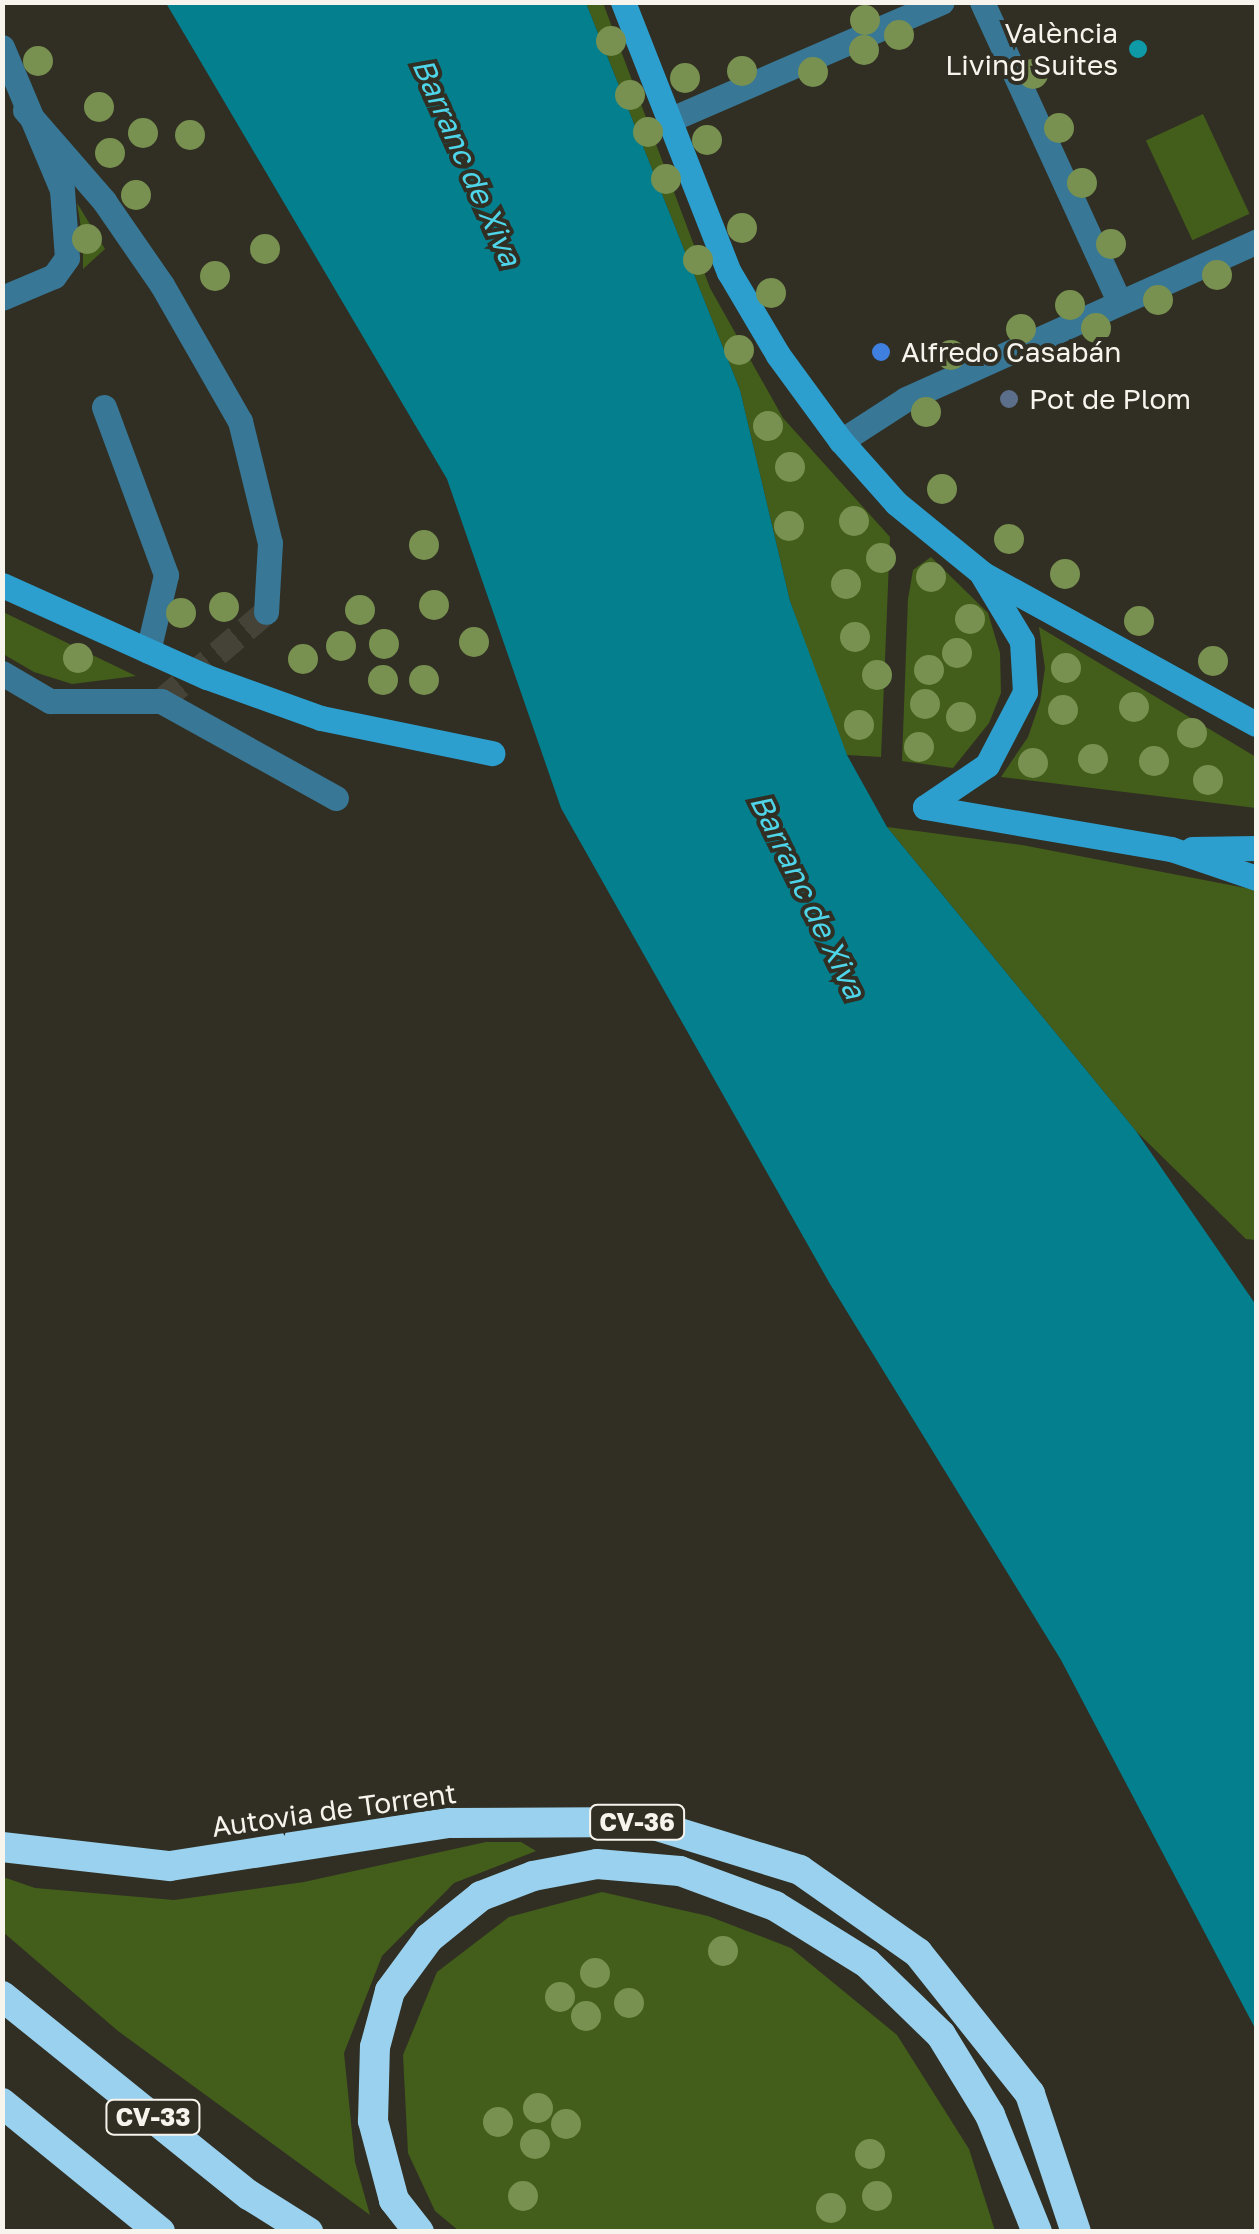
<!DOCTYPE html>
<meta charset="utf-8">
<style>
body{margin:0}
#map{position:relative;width:1259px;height:2234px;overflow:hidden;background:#312f23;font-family:"Golos Text",sans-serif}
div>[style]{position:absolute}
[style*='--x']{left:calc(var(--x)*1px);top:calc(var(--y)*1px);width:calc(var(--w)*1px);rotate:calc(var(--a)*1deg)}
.green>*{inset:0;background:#435e1b;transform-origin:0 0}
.water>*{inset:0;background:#037f8e}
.street-tunnel>*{height:25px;margin-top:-12.5px;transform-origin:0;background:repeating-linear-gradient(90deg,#454337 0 25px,transparent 0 37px)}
.street>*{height:25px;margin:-12.5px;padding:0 12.5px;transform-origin:12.5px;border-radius:12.5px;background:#387795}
.secondary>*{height:25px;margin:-12.5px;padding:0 12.5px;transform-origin:12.5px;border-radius:12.5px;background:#2d9fcf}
.highway>*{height:30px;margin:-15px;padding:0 15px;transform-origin:15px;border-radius:15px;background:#99d1ee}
.trees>*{width:30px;height:30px;margin:-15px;border-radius:50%;background:#789150}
.dots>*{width:28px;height:28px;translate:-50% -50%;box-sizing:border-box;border:5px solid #312f23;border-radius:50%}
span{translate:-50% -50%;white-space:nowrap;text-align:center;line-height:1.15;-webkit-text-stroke:8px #312f23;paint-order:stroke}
.shield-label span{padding:2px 8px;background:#312f23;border:2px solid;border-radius:8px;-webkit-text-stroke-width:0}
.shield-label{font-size:25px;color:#f6f4ed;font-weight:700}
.poi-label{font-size:28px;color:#f6f4ed}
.right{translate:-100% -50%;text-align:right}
.left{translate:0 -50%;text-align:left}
.street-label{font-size:28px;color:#f6f4ed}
.water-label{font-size:30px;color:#4fd5e9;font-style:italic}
.frame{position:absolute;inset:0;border:5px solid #f6f4ed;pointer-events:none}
</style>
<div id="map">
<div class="green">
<div style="clip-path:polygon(586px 3px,603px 3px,710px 288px,783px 418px,890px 537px,881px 757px,847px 755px,840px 743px,790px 601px,740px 390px)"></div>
<div style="left:1203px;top:114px;width:110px;height:63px;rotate:65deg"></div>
<div style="clip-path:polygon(77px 203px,105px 249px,83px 269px,83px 240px)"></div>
<div style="clip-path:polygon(931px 557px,988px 613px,1000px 653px,1001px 693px,989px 723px,953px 768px,902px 761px,908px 599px,913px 570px)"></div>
<div style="clip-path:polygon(2px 612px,3px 612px,136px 676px,72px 684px,34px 672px,3px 654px)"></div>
<div style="clip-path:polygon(1039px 627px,1256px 757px,1256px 808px,1001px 777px,1028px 737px,1040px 702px,1045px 668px)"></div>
<div style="clip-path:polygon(887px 827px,1022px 845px,1256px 890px,1256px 1240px,1246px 1239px,1136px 1131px)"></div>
<div style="clip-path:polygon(486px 1842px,521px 1842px,536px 1851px,454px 1883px,382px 1956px,344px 2053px,355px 2162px,370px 2215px,118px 2031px,3px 1932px,3px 1877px,35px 1888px,174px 1900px,304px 1882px)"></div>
<div style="clip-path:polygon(602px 1892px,708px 1916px,791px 1948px,897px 2035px,969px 2149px,995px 2231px,459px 2231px,435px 2211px,408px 2153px,403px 2055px,437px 1972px,509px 1917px)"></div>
</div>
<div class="water">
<div style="clip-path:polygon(166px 3px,586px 3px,740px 390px,790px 601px,847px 755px,887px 827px,1136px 1131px,1256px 1305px,1256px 2030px,1061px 1660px,830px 1284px,561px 808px,447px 479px)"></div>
</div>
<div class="street-tunnel">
<div style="--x:161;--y:701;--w:138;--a:-40.3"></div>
</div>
<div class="street">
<div style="--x:982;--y:2;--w:329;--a:65.4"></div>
<div style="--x:2;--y:47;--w:155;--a:67.2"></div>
<div style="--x:62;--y:190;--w:68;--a:85.8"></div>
<div style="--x:67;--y:258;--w:22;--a:126"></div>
<div style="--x:54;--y:276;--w:56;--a:157.1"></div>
<div style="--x:25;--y:110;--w:121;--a:49"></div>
<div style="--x:104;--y:201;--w:102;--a:55.4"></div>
<div style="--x:162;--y:285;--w:157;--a:60.2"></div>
<div style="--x:240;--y:421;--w:126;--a:76.2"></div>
<div style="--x:270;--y:543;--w:69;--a:93.3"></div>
<div style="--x:669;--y:120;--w:297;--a:-23.4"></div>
<div style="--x:104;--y:407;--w:179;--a:69.7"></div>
<div style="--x:166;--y:575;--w:78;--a:103.3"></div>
<div style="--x:841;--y:441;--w:77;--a:-32.9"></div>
<div style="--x:906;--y:399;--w:384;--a:-24.2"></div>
<div style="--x:2;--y:673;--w:56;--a:30.3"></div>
<div style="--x:50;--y:701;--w:111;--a:0"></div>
<div style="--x:161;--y:701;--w:200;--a:29"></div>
</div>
<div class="secondary">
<div style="--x:623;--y:2;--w:290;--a:68.6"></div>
<div style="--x:729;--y:272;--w:96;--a:59.4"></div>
<div style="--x:778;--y:355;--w:107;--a:53.8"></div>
<div style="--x:841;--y:441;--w:83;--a:48.4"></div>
<div style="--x:896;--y:503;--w:112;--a:39.2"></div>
<div style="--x:983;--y:574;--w:311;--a:28.8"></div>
<div style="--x:2;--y:585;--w:225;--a:24.2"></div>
<div style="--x:207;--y:677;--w:121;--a:19.8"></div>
<div style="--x:321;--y:718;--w:175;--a:11.6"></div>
<div style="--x:925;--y:807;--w:250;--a:9.7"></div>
<div style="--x:1171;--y:849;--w:90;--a:18.8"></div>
<div style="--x:925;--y:807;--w:75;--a:-34.1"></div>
<div style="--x:987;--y:765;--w:82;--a:-62.5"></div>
<div style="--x:1025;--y:692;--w:51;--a:-93.4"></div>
<div style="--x:1022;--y:641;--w:76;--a:-121"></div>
<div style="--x:1192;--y:849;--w:64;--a:-0.9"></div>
</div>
<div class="highway">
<div style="--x:2;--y:1847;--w:169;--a:6.5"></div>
<div style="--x:170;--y:1866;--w:282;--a:-8.8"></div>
<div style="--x:449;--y:1823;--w:195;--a:-0.3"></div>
<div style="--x:644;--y:1822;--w:163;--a:17.1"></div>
<div style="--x:800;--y:1870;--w:144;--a:35.1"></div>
<div style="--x:918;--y:1953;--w:180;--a:51.5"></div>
<div style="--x:1030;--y:2094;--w:145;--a:71.6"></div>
<div style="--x:2;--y:1996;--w:317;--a:38.9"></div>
<div style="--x:249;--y:2195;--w:70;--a:32.1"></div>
<div style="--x:2;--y:2103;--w:204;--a:39.2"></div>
<div style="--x:419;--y:2232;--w:41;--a:-128"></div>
<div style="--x:394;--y:2200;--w:82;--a:-104.9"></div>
<div style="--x:373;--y:2121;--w:74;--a:-88.5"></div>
<div style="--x:375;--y:2047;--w:58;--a:-75"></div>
<div style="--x:390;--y:1991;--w:66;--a:-53.7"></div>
<div style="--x:429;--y:1938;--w:67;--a:-38.9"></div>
<div style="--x:481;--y:1896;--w:56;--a:-21"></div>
<div style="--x:533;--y:1876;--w:65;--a:-10.6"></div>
<div style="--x:597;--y:1864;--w:83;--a:4.8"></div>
<div style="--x:680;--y:1871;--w:101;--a:20.2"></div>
<div style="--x:775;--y:1906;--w:108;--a:31.8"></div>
<div style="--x:867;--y:1963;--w:103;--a:44.2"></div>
<div style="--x:941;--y:2035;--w:94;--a:58.5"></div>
<div style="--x:990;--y:2115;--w:126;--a:68.1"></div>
</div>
<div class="trees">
<div style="left:865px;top:20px"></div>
<div style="left:899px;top:35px"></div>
<div style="left:611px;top:41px"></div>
<div style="left:864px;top:50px"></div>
<div style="left:38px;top:61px"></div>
<div style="left:742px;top:71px"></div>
<div style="left:813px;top:72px"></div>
<div style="left:1033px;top:74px"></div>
<div style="left:685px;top:78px"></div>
<div style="left:630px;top:95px"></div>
<div style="left:99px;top:107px"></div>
<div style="left:1059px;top:128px"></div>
<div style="left:648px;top:132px"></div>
<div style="left:143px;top:133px"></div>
<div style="left:190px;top:135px"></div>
<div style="left:707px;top:140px"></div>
<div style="left:110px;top:153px"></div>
<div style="left:666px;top:179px"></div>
<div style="left:1082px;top:183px"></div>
<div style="left:136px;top:195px"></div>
<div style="left:742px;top:228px"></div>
<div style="left:87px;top:239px"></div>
<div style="left:1111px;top:244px"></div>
<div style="left:265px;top:249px"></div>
<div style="left:698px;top:260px"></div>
<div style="left:1217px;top:275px"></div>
<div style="left:215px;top:276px"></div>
<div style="left:771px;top:293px"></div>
<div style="left:1158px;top:300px"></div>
<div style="left:1070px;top:305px"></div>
<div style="left:1096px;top:328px"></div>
<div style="left:1021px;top:329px"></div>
<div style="left:739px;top:350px"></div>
<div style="left:951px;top:355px"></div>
<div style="left:926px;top:412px"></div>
<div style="left:768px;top:426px"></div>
<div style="left:790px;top:467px"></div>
<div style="left:942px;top:489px"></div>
<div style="left:854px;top:521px"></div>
<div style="left:789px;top:526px"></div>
<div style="left:1009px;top:539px"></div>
<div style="left:424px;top:545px"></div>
<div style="left:881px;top:558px"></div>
<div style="left:1065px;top:574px"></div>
<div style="left:931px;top:577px"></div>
<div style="left:846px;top:584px"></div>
<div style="left:434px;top:605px"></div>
<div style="left:224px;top:607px"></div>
<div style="left:360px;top:610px"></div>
<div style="left:181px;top:613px"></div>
<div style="left:970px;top:619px"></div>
<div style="left:1139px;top:621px"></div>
<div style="left:855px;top:637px"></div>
<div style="left:474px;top:642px"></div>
<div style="left:384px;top:644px"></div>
<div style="left:341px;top:646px"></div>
<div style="left:957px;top:653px"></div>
<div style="left:78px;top:658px"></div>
<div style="left:303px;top:659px"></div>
<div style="left:1213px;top:661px"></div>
<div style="left:1066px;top:668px"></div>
<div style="left:929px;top:670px"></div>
<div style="left:877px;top:675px"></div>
<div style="left:383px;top:680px"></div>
<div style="left:424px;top:680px"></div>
<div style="left:925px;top:704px"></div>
<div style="left:1134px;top:707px"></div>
<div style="left:1063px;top:710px"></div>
<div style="left:961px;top:717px"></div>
<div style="left:859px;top:725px"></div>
<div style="left:1192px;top:733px"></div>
<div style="left:919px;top:747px"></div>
<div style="left:1093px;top:759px"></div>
<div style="left:1154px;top:761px"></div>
<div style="left:1033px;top:763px"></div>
<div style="left:1208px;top:780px"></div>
<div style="left:723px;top:1951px"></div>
<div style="left:595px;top:1973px"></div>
<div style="left:560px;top:1997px"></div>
<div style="left:629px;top:2003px"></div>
<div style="left:586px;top:2016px"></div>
<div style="left:538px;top:2108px"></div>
<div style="left:498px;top:2122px"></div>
<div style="left:566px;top:2124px"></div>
<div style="left:535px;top:2144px"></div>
<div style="left:870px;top:2154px"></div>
<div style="left:523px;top:2196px"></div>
<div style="left:877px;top:2196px"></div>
<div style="left:831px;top:2208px"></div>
</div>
<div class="dots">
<div style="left:1138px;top:49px;background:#0f9aa8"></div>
<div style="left:881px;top:352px;background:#3f7fe0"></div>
<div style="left:1009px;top:399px;background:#5c6f8a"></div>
</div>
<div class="shield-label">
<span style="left:637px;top:1822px">CV-36</span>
<span style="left:153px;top:2117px">CV-33</span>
</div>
<div class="poi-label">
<span class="right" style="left:1118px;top:49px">València<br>Living Suites</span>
<span class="left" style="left:901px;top:352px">Alfredo Casabán</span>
<span class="left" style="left:1029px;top:399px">Pot de Plom</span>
</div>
<div class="street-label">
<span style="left:334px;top:1810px;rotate:-8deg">Autovia de Torrent</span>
</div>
<div class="water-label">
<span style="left:467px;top:162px;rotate:66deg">Barranc de Xiva</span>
<span style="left:808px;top:896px;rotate:64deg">Barranc de Xiva</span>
</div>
<div class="frame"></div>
</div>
